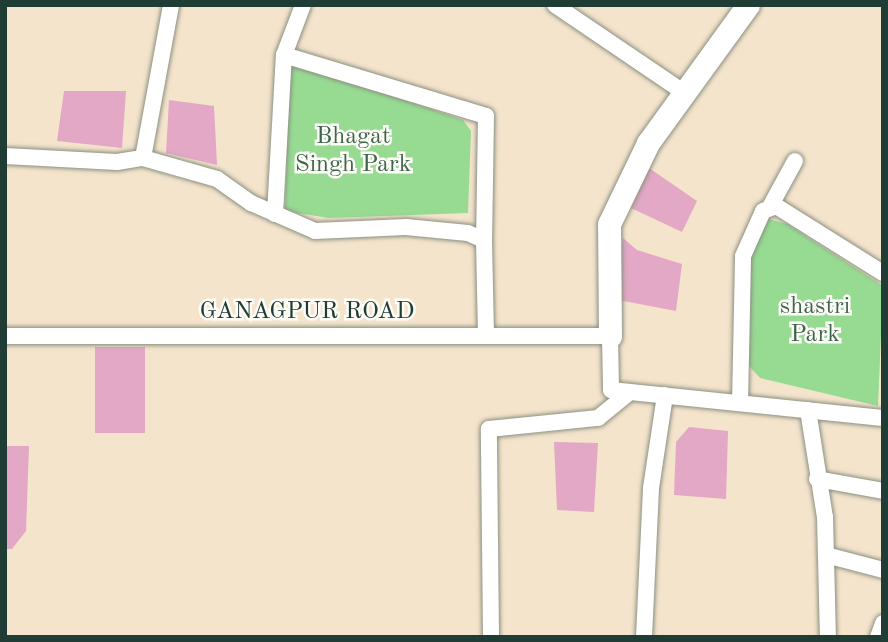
<!DOCTYPE html>
<style>
body{margin:0}
#map{position:relative;width:888px;height:642px;overflow:hidden;background:#f5e4cc;font-family:"Old Standard TT",serif}
div>[style]{position:absolute}
[style*='--x']{left:calc(var(--x)*1px);top:calc(var(--y)*1px);width:calc(var(--w)*1px);rotate:calc(var(--a)*1deg)}
.green>*{inset:0;background:#97db93}
.building>*{inset:0;background:#e2a8c5;transform-origin:0 0}
.roads{filter:drop-shadow(0 0 2px #8a9080) drop-shadow(0 0 2px #8a9080)}
.street>*{height:16px;margin:-8px;padding:0 8px;transform-origin:8px;border-radius:8px;background:#fff}
.secondary>*{height:23px;margin:-11.5px;padding:0 11.5px;transform-origin:11.5px;border-radius:11.5px;background:#fff}
span{translate:-50% -50%;white-space:nowrap;text-align:center;line-height:1.15;-webkit-text-stroke:5px #fdfcf7;paint-order:stroke}
.park-label{font-size:24px;color:#3d644c}
.street-label{font-size:24px;color:#1f3d34}
.frame{position:absolute;inset:0;border:7px solid #1f3d34;pointer-events:none}
</style>
<div id="map">
<div class="green">
<div style="clip-path:polygon(290px 61px,463px 120px,471px 131px,468px 213px,329px 218px,285px 211px)"></div>
<div style="clip-path:polygon(769px 219px,787px 224px,883px 286px,878px 406px,760px 378px,749px 366px,751px 237px)"></div>
</div>
<div class="building">
<div style="clip-path:polygon(64px 91px,126px 91px,122px 148px,57px 141px)"></div>
<div style="clip-path:polygon(169px 100px,214px 106px,217px 165px,166px 153px)"></div>
<div style="clip-path:polygon(649px 168px,697px 201px,682px 232px,631px 208px)"></div>
<div style="clip-path:polygon(623px 238px,637px 250px,682px 264px,676px 311px,613px 299px)"></div>
<div style="left:95px;top:347px;width:50px;height:86px"></div>
<div style="clip-path:polygon(689px 427px,728px 431px,726px 499px,674px 495px,676px 442px)"></div>
<div style="clip-path:polygon(554px 442px,598px 443px,594px 512px,557px 510px)"></div>
<div style="clip-path:polygon(5px 446px,29px 446px,26px 531px,12px 549px,5px 549px)"></div>
</div>
<div class="roads">
<div class="street">
<div style="--x:303;--y:5;--w:53;--a:110.8"></div>
<div style="--x:284;--y:55;--w:211;--a:16.8"></div>
<div style="--x:486;--y:116;--w:124;--a:90.9"></div>
<div style="--x:555;--y:5;--w:157;--a:34.1"></div>
<div style="--x:5;--y:156;--w:112;--a:3.1"></div>
<div style="--x:117;--y:162;--w:26;--a:-9"></div>
<div style="--x:143;--y:158;--w:156;--a:-79.6"></div>
<div style="--x:143;--y:158;--w:77;--a:15.8"></div>
<div style="--x:217;--y:179;--w:42;--a:35.2"></div>
<div style="--x:251;--y:203;--w:70;--a:23.6"></div>
<div style="--x:315;--y:231;--w:91;--a:-2.5"></div>
<div style="--x:406;--y:227;--w:62;--a:5.5"></div>
<div style="--x:468;--y:233;--w:17;--a:24"></div>
<div style="--x:484;--y:240;--w:96;--a:88.8"></div>
<div style="--x:771;--y:205;--w:50;--a:-61.4"></div>
<div style="--x:275;--y:214;--w:159;--a:-86.8"></div>
<div style="--x:5;--y:336;--w:605;--a:0"></div>
<div style="--x:610;--y:336;--w:54;--a:88.9"></div>
<div style="--x:611;--y:390;--w:273;--a:5.9"></div>
<div style="--x:740;--y:403;--w:147;--a:-88.8"></div>
<div style="--x:743;--y:256;--w:49;--a:-66"></div>
<div style="--x:763;--y:211;--w:14;--a:-21"></div>
<div style="--x:776;--y:206;--w:126;--a:32.1"></div>
<div style="--x:808;--y:410;--w:108;--a:81"></div>
<div style="--x:825;--y:517;--w:120;--a:88.6"></div>
<div style="--x:817;--y:479;--w:67;--a:10.3"></div>
<div style="--x:826;--y:555;--w:59;--a:14.7"></div>
<div style="--x:491;--y:637;--w:208;--a:-90.6"></div>
<div style="--x:489;--y:429;--w:110;--a:-5.8"></div>
<div style="--x:598;--y:418;--w:41;--a:-39.1"></div>
<div style="--x:644;--y:637;--w:149;--a:-87.3"></div>
<div style="--x:651;--y:488;--w:94;--a:-81.4"></div>
<div style="--x:878;--y:637;--w:15;--a:-70"></div>
</div>
<div class="secondary">
<div style="--x:610;--y:336;--w:112;--a:-90.5"></div>
<div style="--x:609;--y:224;--w:90;--a:-64.3"></div>
<div style="--x:648;--y:143;--w:170;--a:-54.1"></div>
</div>
</div>
<div class="park-label">
<span style="left:353px;top:152px">Bhagat<br>Singh Park</span>
<span style="left:815px;top:322px">shastri<br>Park</span>
</div>
<div class="street-label">
<span style="left:307px;top:313px">GANAGPUR ROAD</span>
</div>
<div class="frame"></div>
</div>
